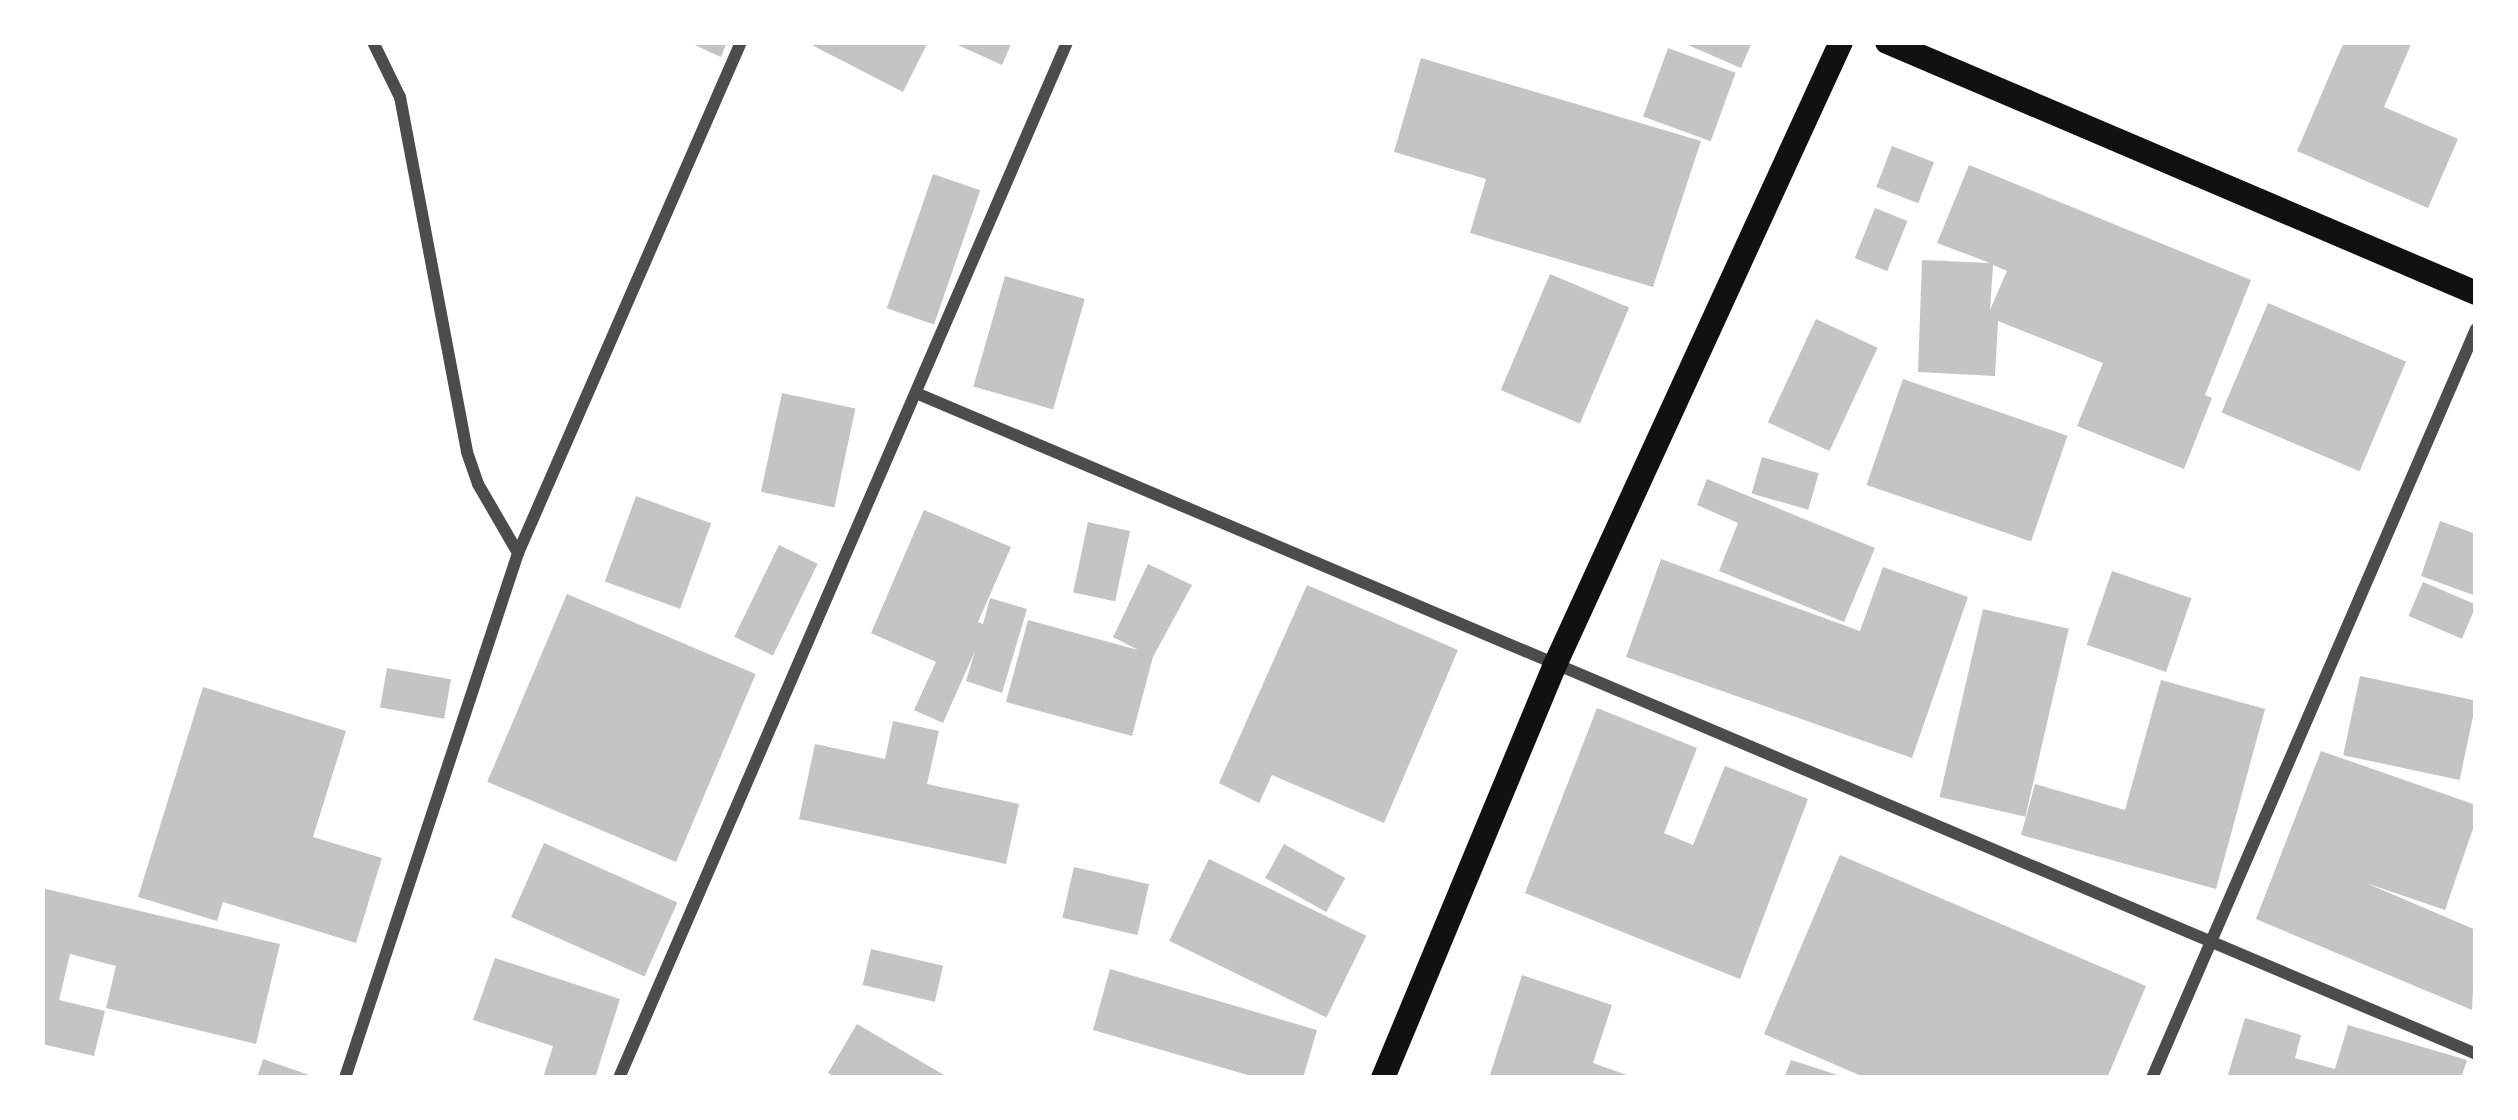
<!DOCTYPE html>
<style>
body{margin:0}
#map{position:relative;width:2518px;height:1120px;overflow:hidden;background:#fff;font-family:"Space Grotesk",sans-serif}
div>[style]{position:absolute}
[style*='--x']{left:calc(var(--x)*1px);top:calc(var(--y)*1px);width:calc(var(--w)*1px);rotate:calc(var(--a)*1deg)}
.building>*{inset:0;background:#c4c4c4;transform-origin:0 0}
.minor>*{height:12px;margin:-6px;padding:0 6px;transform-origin:6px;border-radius:6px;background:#4c4c4c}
.secondary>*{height:24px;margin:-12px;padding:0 12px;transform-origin:12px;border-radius:12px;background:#111}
span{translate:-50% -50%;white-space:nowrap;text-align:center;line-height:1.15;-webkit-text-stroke:9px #fff;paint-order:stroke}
.frame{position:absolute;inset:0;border:45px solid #fff;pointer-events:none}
</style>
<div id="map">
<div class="building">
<div style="clip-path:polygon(688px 42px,727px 42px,721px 57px)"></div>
<div style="clip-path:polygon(806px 42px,928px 42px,903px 92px)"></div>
<div style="clip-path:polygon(951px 42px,1012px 42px,1002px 65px)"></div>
<div style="clip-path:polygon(1681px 42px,1752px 42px,1741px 68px)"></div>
<div style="clip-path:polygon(2344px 42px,2412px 42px,2384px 107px,2458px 139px,2428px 208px,2297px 151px)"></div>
<div style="left:1668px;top:48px;width:72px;height:73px;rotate:20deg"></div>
<div style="clip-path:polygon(1421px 58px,1701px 141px,1653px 287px,1470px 233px,1486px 179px,1394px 152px)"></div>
<div style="left:1892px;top:146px;width:45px;height:44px;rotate:21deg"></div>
<div style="clip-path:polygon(evenodd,1969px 165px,2251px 280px,2205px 395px,2212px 398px,2184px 469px,2077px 426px,2103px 363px,1998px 321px,1995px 376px,1918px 372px,1922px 260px,1990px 263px,1937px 243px,1969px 165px,1993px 265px,2007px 271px,1990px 310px,1993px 265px)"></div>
<div style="left:933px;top:174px;width:50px;height:142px;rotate:19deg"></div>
<div style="left:1875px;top:208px;width:35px;height:54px;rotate:22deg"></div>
<div style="left:1550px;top:274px;width:86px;height:126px;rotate:23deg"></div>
<div style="left:1005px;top:276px;width:83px;height:115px;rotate:16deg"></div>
<div style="left:2268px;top:303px;width:150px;height:119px;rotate:23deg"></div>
<div style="left:1816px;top:319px;width:68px;height:114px;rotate:25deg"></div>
<div style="left:1903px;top:379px;width:174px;height:112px;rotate:19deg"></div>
<div style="left:782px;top:393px;width:75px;height:101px;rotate:12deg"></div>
<div style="left:1762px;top:457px;width:59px;height:38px;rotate:16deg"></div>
<div style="clip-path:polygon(1707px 479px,1875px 548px,1844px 622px,1719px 571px,1738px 523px,1697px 505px)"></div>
<div style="left:636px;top:496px;width:80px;height:91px;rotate:20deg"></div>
<div style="clip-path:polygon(924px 510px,1011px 547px,978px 622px,983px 624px,990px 598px,1027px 609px,1002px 693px,966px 681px,975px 651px,943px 723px,914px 710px,936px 662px,871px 633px)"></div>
<div style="clip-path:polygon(2440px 521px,2476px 534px,2476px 596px,2421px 576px)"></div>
<div style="left:1088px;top:522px;width:43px;height:72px;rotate:12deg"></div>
<div style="left:779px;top:545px;width:43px;height:102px;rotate:26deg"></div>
<div style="clip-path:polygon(1661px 559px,1860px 631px,1883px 567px,1968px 597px,1912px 758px,1626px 657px)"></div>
<div style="clip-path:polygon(1148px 564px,1192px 585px,1153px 657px,1132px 736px,1006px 702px,1028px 620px,1138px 650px,1113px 637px)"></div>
<div style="left:2112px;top:571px;width:84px;height:78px;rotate:19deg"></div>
<div style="left:2423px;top:582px;width:58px;height:37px;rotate:23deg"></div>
<div style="clip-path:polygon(1307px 585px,1458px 650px,1384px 823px,1272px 775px,1259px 803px,1219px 783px)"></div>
<div style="left:567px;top:594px;width:205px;height:204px;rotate:23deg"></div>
<div style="left:1983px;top:609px;width:88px;height:193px;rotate:13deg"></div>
<div style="left:387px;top:668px;width:65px;height:40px;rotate:10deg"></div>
<div style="left:2360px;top:676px;width:119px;height:81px;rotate:12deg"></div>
<div style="clip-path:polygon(2161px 680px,2265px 709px,2216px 889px,2021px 835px,2035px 784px,2125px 810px)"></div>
<div style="clip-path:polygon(203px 687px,346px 731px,313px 837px,382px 858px,356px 943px,223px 902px,217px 921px,138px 897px)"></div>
<div style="clip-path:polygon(1597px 708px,1697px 748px,1664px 833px,1693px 845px,1725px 766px,1808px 799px,1740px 979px,1525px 893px)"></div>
<div style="clip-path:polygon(893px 721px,939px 731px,927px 784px,1019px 804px,1006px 864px,799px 819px,815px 744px,885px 759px)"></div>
<div style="clip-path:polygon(2321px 751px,2476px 805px,2476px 820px,2445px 910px,2366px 883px,2476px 930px,2472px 1010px,2256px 919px)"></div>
<div style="left:544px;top:843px;width:146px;height:81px;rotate:24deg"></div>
<div style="left:1284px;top:844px;width:70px;height:39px;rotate:29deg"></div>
<div style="clip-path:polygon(1840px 855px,2146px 986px,2107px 1078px,1866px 1078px,1764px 1034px)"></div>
<div style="left:1209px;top:859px;width:175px;height:91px;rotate:26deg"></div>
<div style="left:1074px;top:867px;width:77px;height:52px;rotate:13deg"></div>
<div style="clip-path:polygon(42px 888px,280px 944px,256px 1044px,106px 1008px,116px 966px,70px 954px,59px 1000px,105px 1011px,94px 1056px,42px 1044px)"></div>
<div style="left:871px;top:949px;width:74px;height:37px;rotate:13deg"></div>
<div style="clip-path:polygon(495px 958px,620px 999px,595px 1078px,543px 1078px,553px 1046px,473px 1020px)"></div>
<div style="clip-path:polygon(1110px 969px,1317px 1030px,1303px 1078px,1258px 1078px,1093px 1030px)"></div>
<div style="clip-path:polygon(1522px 975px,1612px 1005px,1593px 1063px,1635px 1078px,1489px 1078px)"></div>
<div style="clip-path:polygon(2245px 1018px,2301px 1035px,2295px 1058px,2335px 1069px,2348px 1025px,2467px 1060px,2461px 1078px,2227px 1078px)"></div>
<div style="clip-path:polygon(857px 1024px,949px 1078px,837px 1078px,828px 1073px)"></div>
<div style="clip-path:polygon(263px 1059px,315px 1077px,315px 1078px,257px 1078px)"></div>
<div style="clip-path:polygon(1791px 1060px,1844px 1077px,1844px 1078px,1784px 1078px)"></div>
</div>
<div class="minor">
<div style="--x:373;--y:42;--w:61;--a:63.9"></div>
<div style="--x:400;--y:97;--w:361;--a:79.3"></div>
<div style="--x:467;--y:452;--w:34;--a:71"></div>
<div style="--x:478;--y:484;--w:80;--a:59.9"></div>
<div style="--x:916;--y:393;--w:1694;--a:22.96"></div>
<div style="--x:345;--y:1078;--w:553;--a:-71.76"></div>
<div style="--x:518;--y:553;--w:558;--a:-66.42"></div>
<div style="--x:619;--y:1078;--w:1129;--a:-66.61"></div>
<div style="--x:2152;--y:1078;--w:816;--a:-66.61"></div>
</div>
<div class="secondary">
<div style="--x:1887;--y:42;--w:640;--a:23.08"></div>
<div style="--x:1383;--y:1078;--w:445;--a:-67.4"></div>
<div style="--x:1554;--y:667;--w:688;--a:-65.34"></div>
</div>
<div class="frame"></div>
</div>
